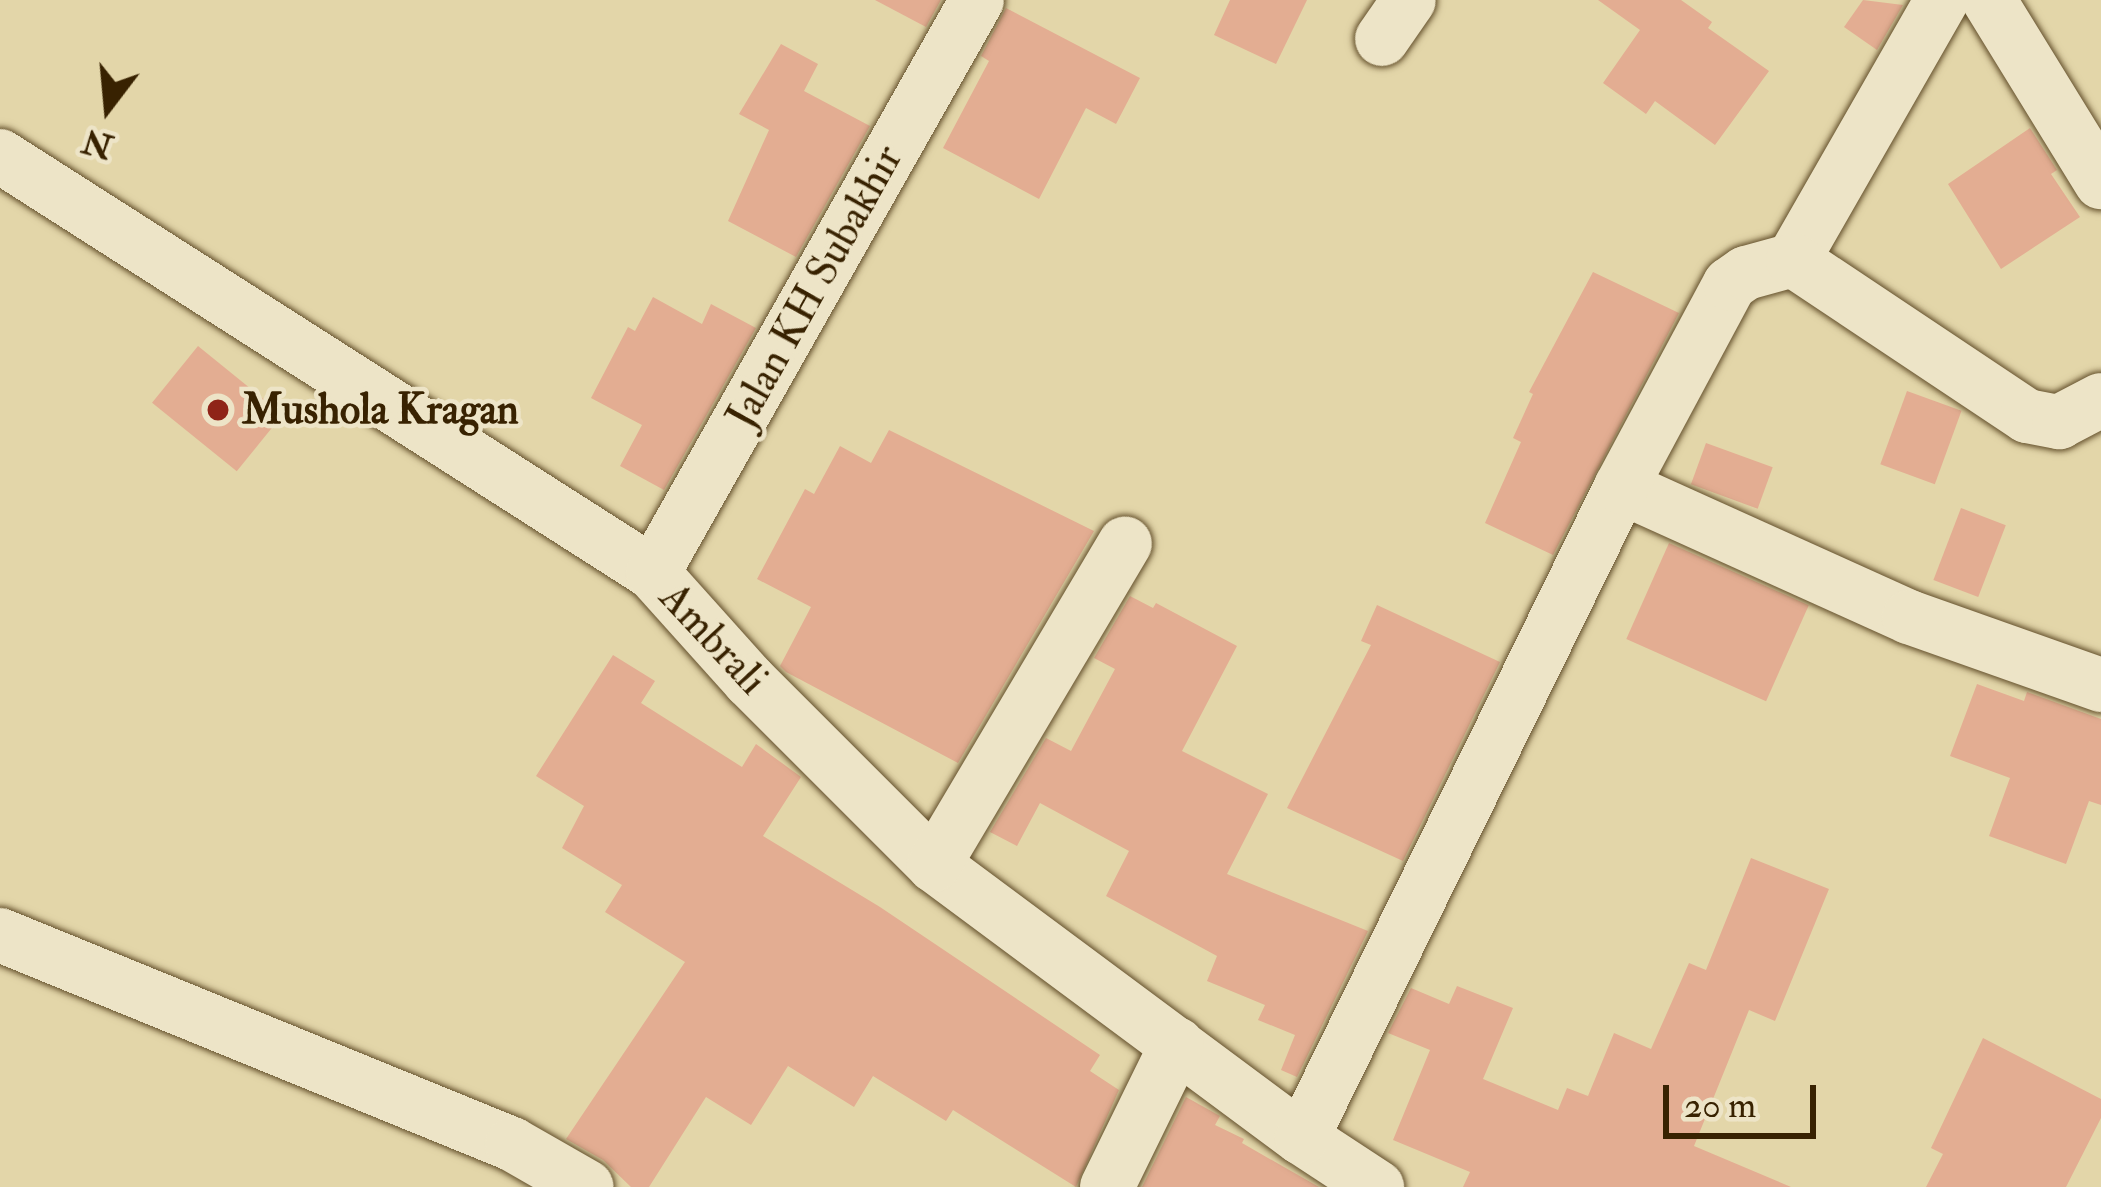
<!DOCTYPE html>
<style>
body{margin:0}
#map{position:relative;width:2101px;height:1187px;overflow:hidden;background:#e3d6a9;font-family:"IM FELL Double Pica",serif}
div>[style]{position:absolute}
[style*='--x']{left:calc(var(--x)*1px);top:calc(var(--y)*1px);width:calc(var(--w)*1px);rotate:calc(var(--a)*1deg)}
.building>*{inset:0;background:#e3ad92;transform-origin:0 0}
.roads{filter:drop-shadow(0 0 3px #634f2b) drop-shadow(0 0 3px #634f2b)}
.minor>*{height:54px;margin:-27px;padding:0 27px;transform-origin:27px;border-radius:27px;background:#ede4c7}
.dots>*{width:33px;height:33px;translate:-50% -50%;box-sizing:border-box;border:6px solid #ede4c7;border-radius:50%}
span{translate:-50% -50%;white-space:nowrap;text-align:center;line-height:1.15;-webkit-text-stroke:9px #ede4c7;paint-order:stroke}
.street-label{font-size:42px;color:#382201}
.poi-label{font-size:42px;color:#382201;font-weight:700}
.left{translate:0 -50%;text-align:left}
.north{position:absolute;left:48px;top:48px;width:120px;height:120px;-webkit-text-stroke:9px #ede4c7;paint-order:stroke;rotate:196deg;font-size:33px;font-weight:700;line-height:48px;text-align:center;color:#382201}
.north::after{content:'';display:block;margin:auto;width:42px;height:54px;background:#382201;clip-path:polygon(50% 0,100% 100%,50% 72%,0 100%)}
.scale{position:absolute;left:1663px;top:1085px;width:153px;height:54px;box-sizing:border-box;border:6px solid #382201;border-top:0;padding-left:15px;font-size:36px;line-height:42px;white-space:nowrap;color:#382201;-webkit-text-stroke:9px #ede4c7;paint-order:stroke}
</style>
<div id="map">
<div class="building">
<div style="clip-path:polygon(875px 0,941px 0,926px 27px)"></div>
<div style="clip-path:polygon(1230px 0,1307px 0,1276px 64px,1214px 35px)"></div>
<div style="clip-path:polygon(1598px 0,1681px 0,1712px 22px,1708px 28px,1769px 71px,1715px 145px,1655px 101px,1646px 114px,1603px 83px,1640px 30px)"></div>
<div style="clip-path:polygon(1863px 0,1903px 5px,1877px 50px,1844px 27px)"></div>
<div style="clip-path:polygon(1006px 8px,1140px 78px,1116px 124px,1086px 108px,1039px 199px,943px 148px,989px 61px,981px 56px)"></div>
<div style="clip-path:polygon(781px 44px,818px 64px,804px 91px,870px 126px,796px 257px,728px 221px,769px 130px,739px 114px)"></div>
<div style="clip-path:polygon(2030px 128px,2057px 170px,2051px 174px,2080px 217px,2001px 269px,1948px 184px)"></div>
<div style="clip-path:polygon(1593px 272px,1679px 313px,1553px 555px,1485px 523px,1521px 442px,1513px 438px,1533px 394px,1529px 392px)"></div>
<div style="clip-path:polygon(653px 297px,702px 324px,711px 304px,756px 328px,664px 490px,620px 466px,642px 425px,591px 398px,628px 327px,635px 331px)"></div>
<div style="left:198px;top:346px;width:109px;height:73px;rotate:39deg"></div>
<div style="left:1907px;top:391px;width:58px;height:78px;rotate:20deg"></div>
<div style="clip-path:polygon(889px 430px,1094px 531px,958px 763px,786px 672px,780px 666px,811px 607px,757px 579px,805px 489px,814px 494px,840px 446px,871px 463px)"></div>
<div style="left:1706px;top:443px;width:71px;height:44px;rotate:20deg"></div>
<div style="left:1961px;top:508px;width:48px;height:77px;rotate:21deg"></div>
<div style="left:1669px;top:543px;width:153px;height:105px;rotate:24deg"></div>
<div style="clip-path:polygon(1130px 596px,1153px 608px,1156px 603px,1237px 646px,1182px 751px,1268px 794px,1227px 874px,1368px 931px,1297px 1077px,1281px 1070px,1295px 1035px,1258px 1020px,1265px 1005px,1207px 981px,1217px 956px,1106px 896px,1129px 851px,1040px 803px,1017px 846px,990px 832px,1046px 738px,1071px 751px,1115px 669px,1094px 658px)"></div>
<div style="clip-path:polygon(1377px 605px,1500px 662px,1403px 861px,1287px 808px,1371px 645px,1361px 641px)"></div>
<div style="clip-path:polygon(613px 655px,655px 681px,641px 703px,742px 767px,756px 744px,801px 777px,763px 836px,880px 907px,1100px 1055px,1090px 1071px,1119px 1090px,1076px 1187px,953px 1110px,946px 1121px,873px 1076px,854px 1107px,788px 1066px,751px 1125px,706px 1097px,649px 1187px,631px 1187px,603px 1160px,566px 1139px,685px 962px,605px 912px,622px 885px,562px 848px,584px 806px,536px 776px)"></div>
<div style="clip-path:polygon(1977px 684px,2024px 701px,2027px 692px,2101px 719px,2101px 805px,2089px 801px,2066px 864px,1989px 836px,2010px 778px,1950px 756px)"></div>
<div style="clip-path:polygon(1751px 858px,1829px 889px,1775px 1021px,1749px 1010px,1694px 1146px,1791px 1187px,1463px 1187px,1470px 1172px,1393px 1140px,1430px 1050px,1388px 1033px,1411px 988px,1449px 1004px,1457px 986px,1513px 1008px,1483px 1079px,1558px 1110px,1567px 1088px,1588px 1096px,1614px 1033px,1651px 1049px,1689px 963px,1706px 970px)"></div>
<div style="clip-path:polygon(1983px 1038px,2101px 1099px,2101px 1118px,2066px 1187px,1926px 1187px,1943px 1154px,1931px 1148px)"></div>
<div style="clip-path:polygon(1186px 1097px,1220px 1116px,1215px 1125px,1244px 1139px,1242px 1143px,1319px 1187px,1142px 1187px)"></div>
</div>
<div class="roads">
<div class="minor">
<div style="--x:1989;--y:0;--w:214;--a:58.4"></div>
<div style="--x:1382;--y:39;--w:47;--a:-55.3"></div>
<div style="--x:0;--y:156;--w:775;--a:32.56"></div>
<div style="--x:653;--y:573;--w:145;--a:48.1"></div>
<div style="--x:750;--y:681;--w:260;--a:45"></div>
<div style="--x:934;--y:865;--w:458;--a:36.6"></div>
<div style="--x:1302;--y:1138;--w:90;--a:33.2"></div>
<div style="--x:1793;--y:260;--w:300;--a:-60.2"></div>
<div style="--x:1621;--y:487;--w:316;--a:24.3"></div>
<div style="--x:1909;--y:617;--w:204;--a:19.5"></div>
<div style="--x:653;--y:573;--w:658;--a:-60.51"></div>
<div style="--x:934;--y:865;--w:374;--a:-59.3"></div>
<div style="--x:0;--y:935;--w:553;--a:22.21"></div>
<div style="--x:512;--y:1144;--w:86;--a:29.8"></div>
<div style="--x:1302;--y:1138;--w:725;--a:-63.89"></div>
<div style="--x:1621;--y:487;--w:230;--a:-61.8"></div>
<div style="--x:1730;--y:284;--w:19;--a:-35"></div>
<div style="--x:1746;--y:273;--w:49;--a:-15.5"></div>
<div style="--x:1793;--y:260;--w:281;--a:33.7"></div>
<div style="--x:2027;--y:416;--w:33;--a:11"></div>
<div style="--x:2059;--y:422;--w:47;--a:-27.6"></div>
<div style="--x:1107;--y:1187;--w:159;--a:-63.9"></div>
</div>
</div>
<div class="dots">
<div style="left:218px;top:410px;background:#8f2418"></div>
</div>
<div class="street-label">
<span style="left:815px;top:287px;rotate:-61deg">Jalan KH Subakhir</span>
<span style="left:713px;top:639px;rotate:47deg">Ambrali</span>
</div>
<div class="poi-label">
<span class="left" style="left:242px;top:410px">Mushola Kragan</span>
</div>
<div class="north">N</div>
<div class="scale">20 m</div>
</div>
